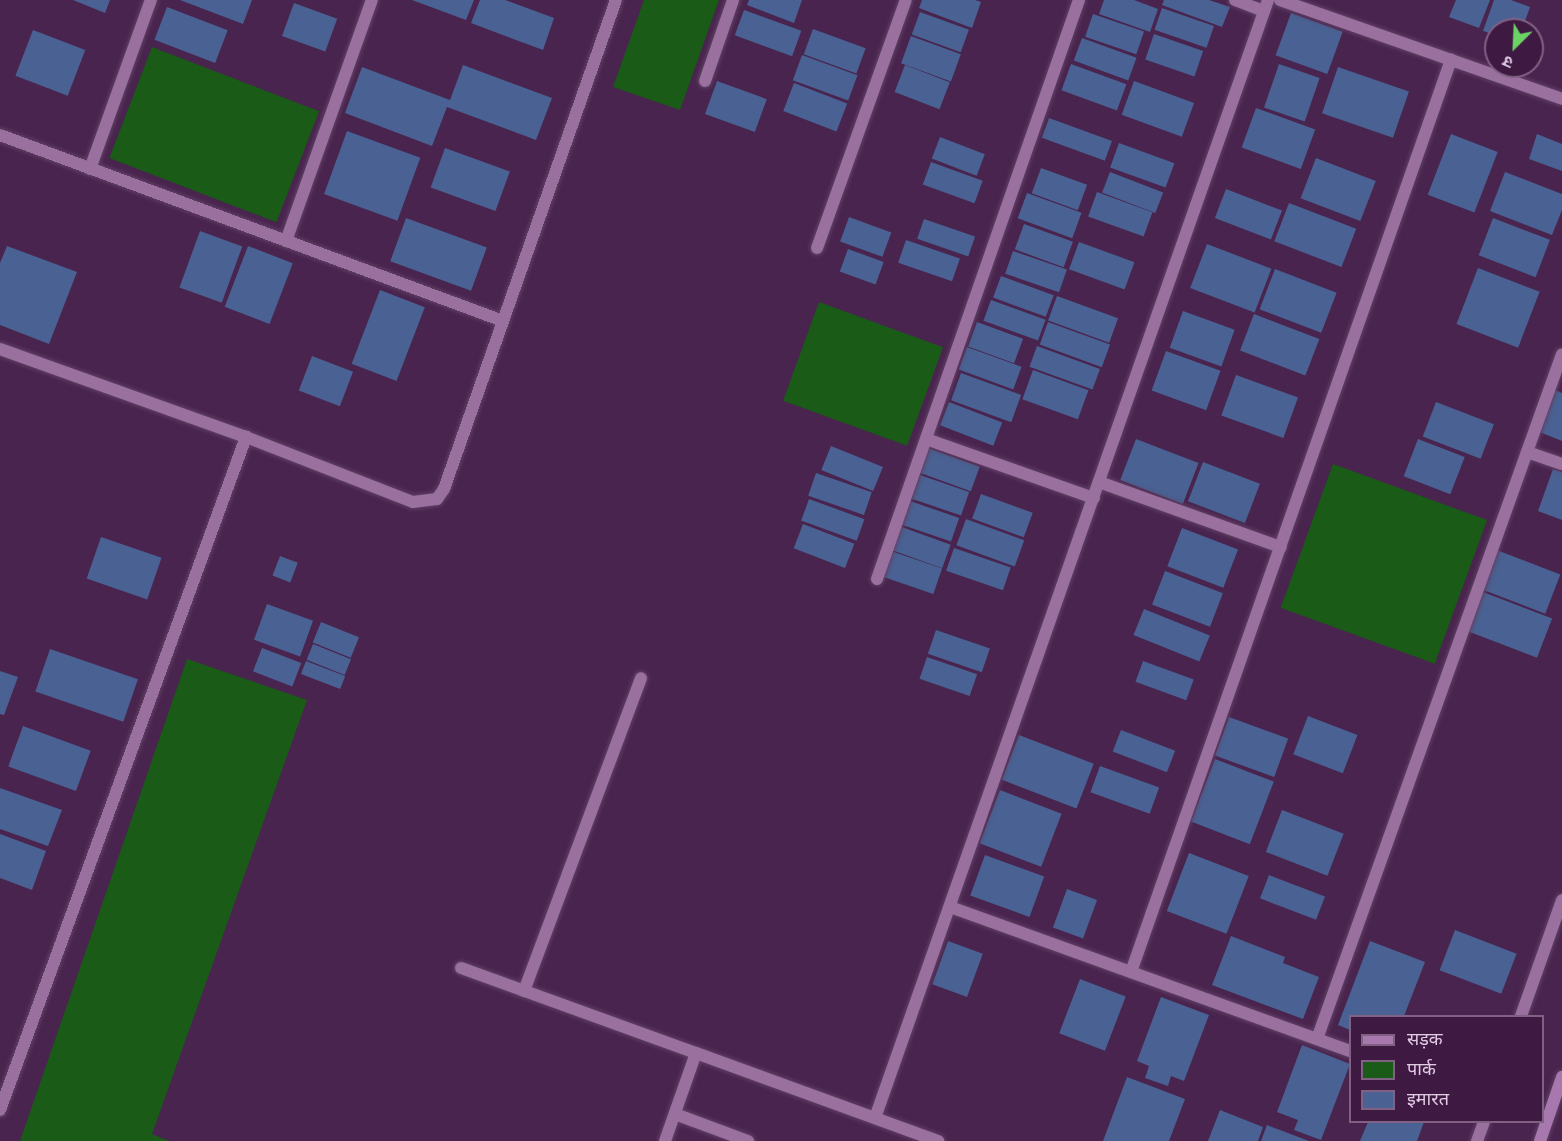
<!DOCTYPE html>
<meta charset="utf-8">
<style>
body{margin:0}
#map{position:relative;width:1562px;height:1141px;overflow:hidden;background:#49244e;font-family:"Libre Baskerville","Noto Sans Devanagari",serif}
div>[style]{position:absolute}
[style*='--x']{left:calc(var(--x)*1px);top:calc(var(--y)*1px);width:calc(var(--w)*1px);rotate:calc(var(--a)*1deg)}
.green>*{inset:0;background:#195b17;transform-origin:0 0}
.building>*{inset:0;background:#496293;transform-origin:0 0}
.roads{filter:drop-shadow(0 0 2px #604065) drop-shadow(0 0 2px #604065)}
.street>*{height:12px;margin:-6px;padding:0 6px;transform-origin:6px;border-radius:6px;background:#99709e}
.secondary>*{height:12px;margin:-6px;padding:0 6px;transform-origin:6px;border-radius:6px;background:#a778ad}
span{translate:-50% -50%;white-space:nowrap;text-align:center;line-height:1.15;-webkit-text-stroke:6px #3e1a43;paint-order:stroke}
.legend{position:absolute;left:1349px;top:1015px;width:195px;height:108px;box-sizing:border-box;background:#3e1a43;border:2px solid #806183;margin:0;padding:8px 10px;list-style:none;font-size:18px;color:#e2cbe4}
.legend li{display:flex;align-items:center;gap:12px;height:30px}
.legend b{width:30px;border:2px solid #806183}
.north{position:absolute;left:1484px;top:18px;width:60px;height:60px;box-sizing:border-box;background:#3e1a43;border:2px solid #806183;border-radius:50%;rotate:204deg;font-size:16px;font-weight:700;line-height:24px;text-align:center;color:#e2cbe4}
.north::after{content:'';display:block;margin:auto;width:21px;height:27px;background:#6ad364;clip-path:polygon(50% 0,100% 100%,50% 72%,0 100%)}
</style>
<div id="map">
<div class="green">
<div style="clip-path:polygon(644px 0,719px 0,680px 110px,613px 87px)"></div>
<div style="left:152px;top:47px;width:179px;height:119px;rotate:21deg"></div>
<div style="left:819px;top:302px;width:132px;height:105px;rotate:20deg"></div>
<div style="left:1333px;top:464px;width:164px;height:153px;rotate:20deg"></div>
<div style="clip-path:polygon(187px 659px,307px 700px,152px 1134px,169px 1141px,20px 1141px)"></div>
</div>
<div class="building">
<div style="clip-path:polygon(73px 0,110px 0,105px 13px)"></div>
<div style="clip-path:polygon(180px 0,252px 0,243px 24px)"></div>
<div style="clip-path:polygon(412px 0,474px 0,466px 20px)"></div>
<div style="clip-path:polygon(480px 0,505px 0,554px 18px,543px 50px,471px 23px)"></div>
<div style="clip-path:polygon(749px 0,802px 0,794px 23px,747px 5px)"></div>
<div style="clip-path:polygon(922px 0,975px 0,981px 2px,972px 28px,919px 8px)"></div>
<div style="clip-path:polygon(1104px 0,1134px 0,1158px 9px,1150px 32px,1099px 14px)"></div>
<div style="clip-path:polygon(1164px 0,1209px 0,1230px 7px,1222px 27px,1162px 5px)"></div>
<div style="clip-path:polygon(1456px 0,1490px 0,1479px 28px,1449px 17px)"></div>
<div style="clip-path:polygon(1494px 0,1511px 0,1530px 7px,1522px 30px,1496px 30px,1496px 35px,1483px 31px)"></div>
<div style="left:294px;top:3px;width:46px;height:35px;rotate:20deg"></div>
<div style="left:167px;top:7px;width:65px;height:35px;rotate:21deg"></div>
<div style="left:1162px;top:8px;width:55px;height:23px;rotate:19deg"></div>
<div style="left:744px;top:10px;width:61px;height:27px;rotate:20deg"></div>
<div style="left:920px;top:12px;width:52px;height:24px;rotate:20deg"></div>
<div style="left:1291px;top:13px;width:55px;height:45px;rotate:20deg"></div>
<div style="left:1093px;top:14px;width:54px;height:24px;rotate:19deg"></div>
<div style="left:813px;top:29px;width:56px;height:27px;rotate:20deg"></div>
<div style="left:33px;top:30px;width:56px;height:49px;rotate:21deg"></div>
<div style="left:1154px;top:34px;width:52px;height:27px;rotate:19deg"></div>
<div style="left:911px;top:36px;width:53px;height:29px;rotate:20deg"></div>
<div style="left:1082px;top:38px;width:58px;height:24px;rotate:20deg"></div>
<div style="left:802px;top:55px;width:59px;height:27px;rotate:20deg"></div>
<div style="left:1071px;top:64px;width:59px;height:28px;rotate:20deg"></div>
<div style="left:1279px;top:64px;width:43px;height:46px;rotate:19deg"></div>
<div style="clip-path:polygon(463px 65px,552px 98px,536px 140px,447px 107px,432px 146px,345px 113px,362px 67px,450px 100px)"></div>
<div style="left:905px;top:65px;width:48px;height:29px;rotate:21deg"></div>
<div style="left:1338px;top:67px;width:75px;height:49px;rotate:19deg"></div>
<div style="left:717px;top:81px;width:53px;height:35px;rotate:20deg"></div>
<div style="left:1134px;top:81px;width:64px;height:36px;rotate:20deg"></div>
<div style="left:794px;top:83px;width:57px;height:30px;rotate:21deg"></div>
<div style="left:1256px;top:108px;width:63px;height:42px;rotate:20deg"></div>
<div style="left:1049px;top:118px;width:67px;height:21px;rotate:20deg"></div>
<div style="left:347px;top:131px;width:78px;height:67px;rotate:20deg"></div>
<div style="left:1451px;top:134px;width:50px;height:65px;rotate:21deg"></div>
<div style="clip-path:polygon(1537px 134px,1562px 144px,1562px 171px,1529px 159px)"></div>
<div style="left:940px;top:137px;width:48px;height:23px;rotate:21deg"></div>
<div style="left:1119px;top:143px;width:59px;height:26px;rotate:20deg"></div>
<div style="left:445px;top:148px;width:69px;height:42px;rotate:20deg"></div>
<div style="left:1316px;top:158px;width:64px;height:43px;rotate:21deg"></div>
<div style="left:931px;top:162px;width:55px;height:24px;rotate:20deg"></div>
<div style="left:1041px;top:168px;width:49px;height:27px;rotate:20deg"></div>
<div style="left:1110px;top:172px;width:57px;height:22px;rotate:21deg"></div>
<div style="clip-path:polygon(1505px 172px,1562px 194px,1562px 210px,1552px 235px,1490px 211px)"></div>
<div style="left:1226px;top:189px;width:60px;height:31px;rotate:21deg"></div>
<div style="left:1097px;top:192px;width:59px;height:26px;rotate:20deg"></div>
<div style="left:1027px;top:193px;width:58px;height:27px;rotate:20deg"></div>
<div style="left:1289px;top:203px;width:72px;height:41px;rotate:21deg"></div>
<div style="left:849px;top:217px;width:45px;height:26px;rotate:20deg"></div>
<div style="left:406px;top:218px;width:86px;height:46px;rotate:20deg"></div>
<div style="left:1493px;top:218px;width:61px;height:40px;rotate:21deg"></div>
<div style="left:924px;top:219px;width:54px;height:21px;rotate:19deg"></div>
<div style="left:1024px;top:224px;width:52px;height:27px;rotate:20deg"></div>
<div style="left:200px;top:231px;width:45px;height:60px;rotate:20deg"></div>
<div style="left:906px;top:240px;width:57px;height:24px;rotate:19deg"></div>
<div style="left:1079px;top:242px;width:59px;height:29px;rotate:20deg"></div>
<div style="left:1207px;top:244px;width:69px;height:47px;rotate:21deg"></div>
<div style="clip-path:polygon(7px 246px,77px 272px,49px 344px,0 325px,0 263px)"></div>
<div style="left:248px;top:246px;width:48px;height:65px;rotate:21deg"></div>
<div style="left:848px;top:249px;width:38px;height:24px;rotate:20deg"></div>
<div style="left:1013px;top:251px;width:57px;height:24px;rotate:19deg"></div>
<div style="left:1478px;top:268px;width:66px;height:60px;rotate:21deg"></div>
<div style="left:1275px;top:269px;width:66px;height:43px;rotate:21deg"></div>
<div style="left:1001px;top:276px;width:56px;height:23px;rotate:20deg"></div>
<div style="left:380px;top:290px;width:48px;height:79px;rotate:21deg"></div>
<div style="left:1057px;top:296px;width:65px;height:26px;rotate:20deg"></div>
<div style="left:991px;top:300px;width:58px;height:22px;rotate:20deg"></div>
<div style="left:1183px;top:311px;width:55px;height:39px;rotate:20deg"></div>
<div style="left:1254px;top:314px;width:70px;height:39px;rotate:21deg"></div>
<div style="left:977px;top:322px;width:49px;height:26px;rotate:20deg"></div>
<div style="left:1048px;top:322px;width:66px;height:24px;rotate:20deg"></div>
<div style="left:1037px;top:346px;width:67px;height:22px;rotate:20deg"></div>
<div style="left:967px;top:347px;width:58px;height:24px;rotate:20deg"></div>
<div style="left:1166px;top:351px;width:58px;height:42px;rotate:20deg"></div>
<div style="left:312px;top:356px;width:44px;height:37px;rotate:21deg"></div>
<div style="left:1033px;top:370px;width:59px;height:31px;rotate:20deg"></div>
<div style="left:961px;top:373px;width:64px;height:29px;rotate:20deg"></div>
<div style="left:1236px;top:375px;width:66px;height:43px;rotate:20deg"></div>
<div style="clip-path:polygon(1552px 389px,1562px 393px,1562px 441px,1537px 431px)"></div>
<div style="left:949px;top:402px;width:57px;height:25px;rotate:21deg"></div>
<div style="left:1436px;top:402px;width:62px;height:37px;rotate:21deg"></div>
<div style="left:1136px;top:439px;width:67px;height:44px;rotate:21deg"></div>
<div style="left:1418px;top:439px;width:50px;height:40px;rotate:21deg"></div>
<div style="left:831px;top:446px;width:56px;height:26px;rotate:22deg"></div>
<div style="left:928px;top:448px;width:55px;height:26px;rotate:20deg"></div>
<div style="left:1203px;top:462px;width:61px;height:42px;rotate:21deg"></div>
<div style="clip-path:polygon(1553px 469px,1562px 472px,1562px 520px,1538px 511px)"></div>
<div style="left:816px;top:473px;width:59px;height:24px;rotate:19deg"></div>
<div style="left:920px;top:475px;width:52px;height:25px;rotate:19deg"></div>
<div style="left:981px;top:494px;width:55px;height:26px;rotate:20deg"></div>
<div style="left:809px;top:499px;width:59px;height:23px;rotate:20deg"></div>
<div style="left:910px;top:501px;width:52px;height:25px;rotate:19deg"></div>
<div style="left:966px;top:519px;width:62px;height:28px;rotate:20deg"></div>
<div style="left:803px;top:524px;width:55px;height:26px;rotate:21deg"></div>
<div style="left:899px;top:526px;width:55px;height:25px;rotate:20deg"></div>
<div style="left:1182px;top:528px;width:60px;height:41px;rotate:21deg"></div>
<div style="left:101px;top:537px;width:64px;height:44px;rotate:19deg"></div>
<div style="left:954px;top:548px;width:60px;height:24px;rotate:19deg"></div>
<div style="left:1494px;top:549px;width:71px;height:42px;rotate:21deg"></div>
<div style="left:891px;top:551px;width:54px;height:27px;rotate:19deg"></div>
<div style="left:280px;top:556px;width:19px;height:21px;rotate:21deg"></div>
<div style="left:1165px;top:571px;width:62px;height:36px;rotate:21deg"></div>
<div style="left:1483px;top:592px;width:74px;height:42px;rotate:21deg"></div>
<div style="left:267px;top:604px;width:49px;height:38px;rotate:20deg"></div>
<div style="left:1144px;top:609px;width:71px;height:28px;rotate:22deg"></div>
<div style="left:321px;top:622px;width:41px;height:22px;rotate:22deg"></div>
<div style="left:936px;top:630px;width:57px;height:25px;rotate:19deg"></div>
<div style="left:313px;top:644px;width:41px;height:17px;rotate:22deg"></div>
<div style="left:262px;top:648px;width:42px;height:25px;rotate:21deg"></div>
<div style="left:50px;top:649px;width:93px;height:45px;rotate:19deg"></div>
<div style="left:927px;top:657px;width:53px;height:23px;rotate:19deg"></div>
<div style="left:306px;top:661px;width:42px;height:14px;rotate:21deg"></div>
<div style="left:1143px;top:661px;width:54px;height:22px;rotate:20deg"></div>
<div style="clip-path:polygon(0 671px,18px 677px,4px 715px,0 714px)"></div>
<div style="left:1308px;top:716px;width:53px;height:41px;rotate:21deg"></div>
<div style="left:1229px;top:717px;width:63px;height:41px;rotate:20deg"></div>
<div style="left:23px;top:726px;width:72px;height:43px;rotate:20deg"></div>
<div style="left:1121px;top:730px;width:58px;height:23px;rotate:21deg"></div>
<div style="left:1019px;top:735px;width:80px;height:48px;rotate:21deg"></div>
<div style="left:1215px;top:759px;width:63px;height:67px;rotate:21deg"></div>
<div style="left:1100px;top:766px;width:63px;height:28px;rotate:20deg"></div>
<div style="clip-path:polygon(0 788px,62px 810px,48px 846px,0 829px)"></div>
<div style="left:1000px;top:790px;width:66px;height:57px;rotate:21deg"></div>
<div style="left:1282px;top:810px;width:66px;height:45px;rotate:21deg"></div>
<div style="clip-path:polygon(0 834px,46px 851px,32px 890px,0 878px)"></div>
<div style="left:1189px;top:853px;width:64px;height:62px;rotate:21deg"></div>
<div style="left:985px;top:855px;width:63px;height:43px;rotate:20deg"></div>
<div style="left:1269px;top:875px;width:60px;height:25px;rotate:21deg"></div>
<div style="left:1067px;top:889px;width:32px;height:41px;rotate:20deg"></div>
<div style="left:1455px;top:930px;width:66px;height:43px;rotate:21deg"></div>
<div style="clip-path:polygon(1231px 936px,1285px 957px,1283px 963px,1319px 977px,1303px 1019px,1212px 985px)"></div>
<div style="left:948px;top:941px;width:37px;height:46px;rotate:20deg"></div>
<div style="clip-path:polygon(1370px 941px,1425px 962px,1404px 1016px,1350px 1016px,1350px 1030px,1338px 1025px)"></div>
<div style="left:1080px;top:979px;width:49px;height:58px;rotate:21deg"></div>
<div style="clip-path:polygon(1161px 997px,1209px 1015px,1184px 1081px,1171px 1076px,1168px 1086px,1145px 1078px,1149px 1066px,1137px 1061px)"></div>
<div style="clip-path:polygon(1302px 1045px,1350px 1064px,1321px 1140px,1294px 1130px,1298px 1120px,1277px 1112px)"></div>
<div style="clip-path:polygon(1127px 1077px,1185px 1099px,1169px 1141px,1103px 1141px)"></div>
<div style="clip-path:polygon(1220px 1110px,1263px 1127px,1258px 1141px,1208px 1141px)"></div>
<div style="clip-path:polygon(1368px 1122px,1424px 1122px,1417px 1141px,1360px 1141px)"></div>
<div style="clip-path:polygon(1267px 1125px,1309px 1141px,1261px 1141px)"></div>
</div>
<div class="roads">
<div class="street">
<div style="--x:1235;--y:0;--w:31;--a:21"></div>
<div style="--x:1280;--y:0;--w:299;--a:19.3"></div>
<div style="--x:705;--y:81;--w:86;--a:-70.9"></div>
<div style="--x:0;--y:135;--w:536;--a:20.29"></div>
<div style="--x:90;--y:169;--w:180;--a:-70.2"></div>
<div style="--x:286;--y:241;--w:256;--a:-70.4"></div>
<div style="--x:817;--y:248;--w:263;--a:-70.3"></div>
<div style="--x:0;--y:349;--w:261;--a:19.7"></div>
<div style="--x:246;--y:437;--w:179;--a:21.3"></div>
<div style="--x:413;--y:502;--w:24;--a:-7"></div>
<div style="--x:437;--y:499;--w:12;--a:-55"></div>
<div style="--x:444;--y:489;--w:518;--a:-70.62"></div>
<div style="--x:926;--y:439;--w:178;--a:19.4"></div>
<div style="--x:1527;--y:452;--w:37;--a:19"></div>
<div style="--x:1099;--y:482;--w:193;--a:19.7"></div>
<div style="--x:877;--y:579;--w:613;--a:-70.77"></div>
<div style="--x:950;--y:907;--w:425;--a:19.8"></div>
<div style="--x:461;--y:968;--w:250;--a:19.9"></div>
<div style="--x:1131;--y:972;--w:967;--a:-70.67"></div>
<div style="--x:524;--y:991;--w:334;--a:-69.5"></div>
<div style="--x:1521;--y:1016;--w:123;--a:-70.5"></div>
<div style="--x:1317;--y:1039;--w:727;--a:-70.32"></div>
<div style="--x:0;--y:1110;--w:717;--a:-69.92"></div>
<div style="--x:675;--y:1114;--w:78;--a:20.3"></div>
<div style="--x:875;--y:1118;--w:1185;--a:-70.63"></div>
<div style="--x:665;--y:1141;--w:93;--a:-70.6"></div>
<div style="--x:696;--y:1053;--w:258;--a:20"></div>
<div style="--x:1477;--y:1141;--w:20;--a:-70"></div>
</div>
<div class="secondary">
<div style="--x:1540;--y:1141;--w:68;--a:-71"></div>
</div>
</div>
<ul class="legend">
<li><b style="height:8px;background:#a778ad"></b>सड़क</li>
<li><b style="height:16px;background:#195b17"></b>पार्क</li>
<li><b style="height:16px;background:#496293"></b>इमारत</li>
</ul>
<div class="north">उ</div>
</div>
